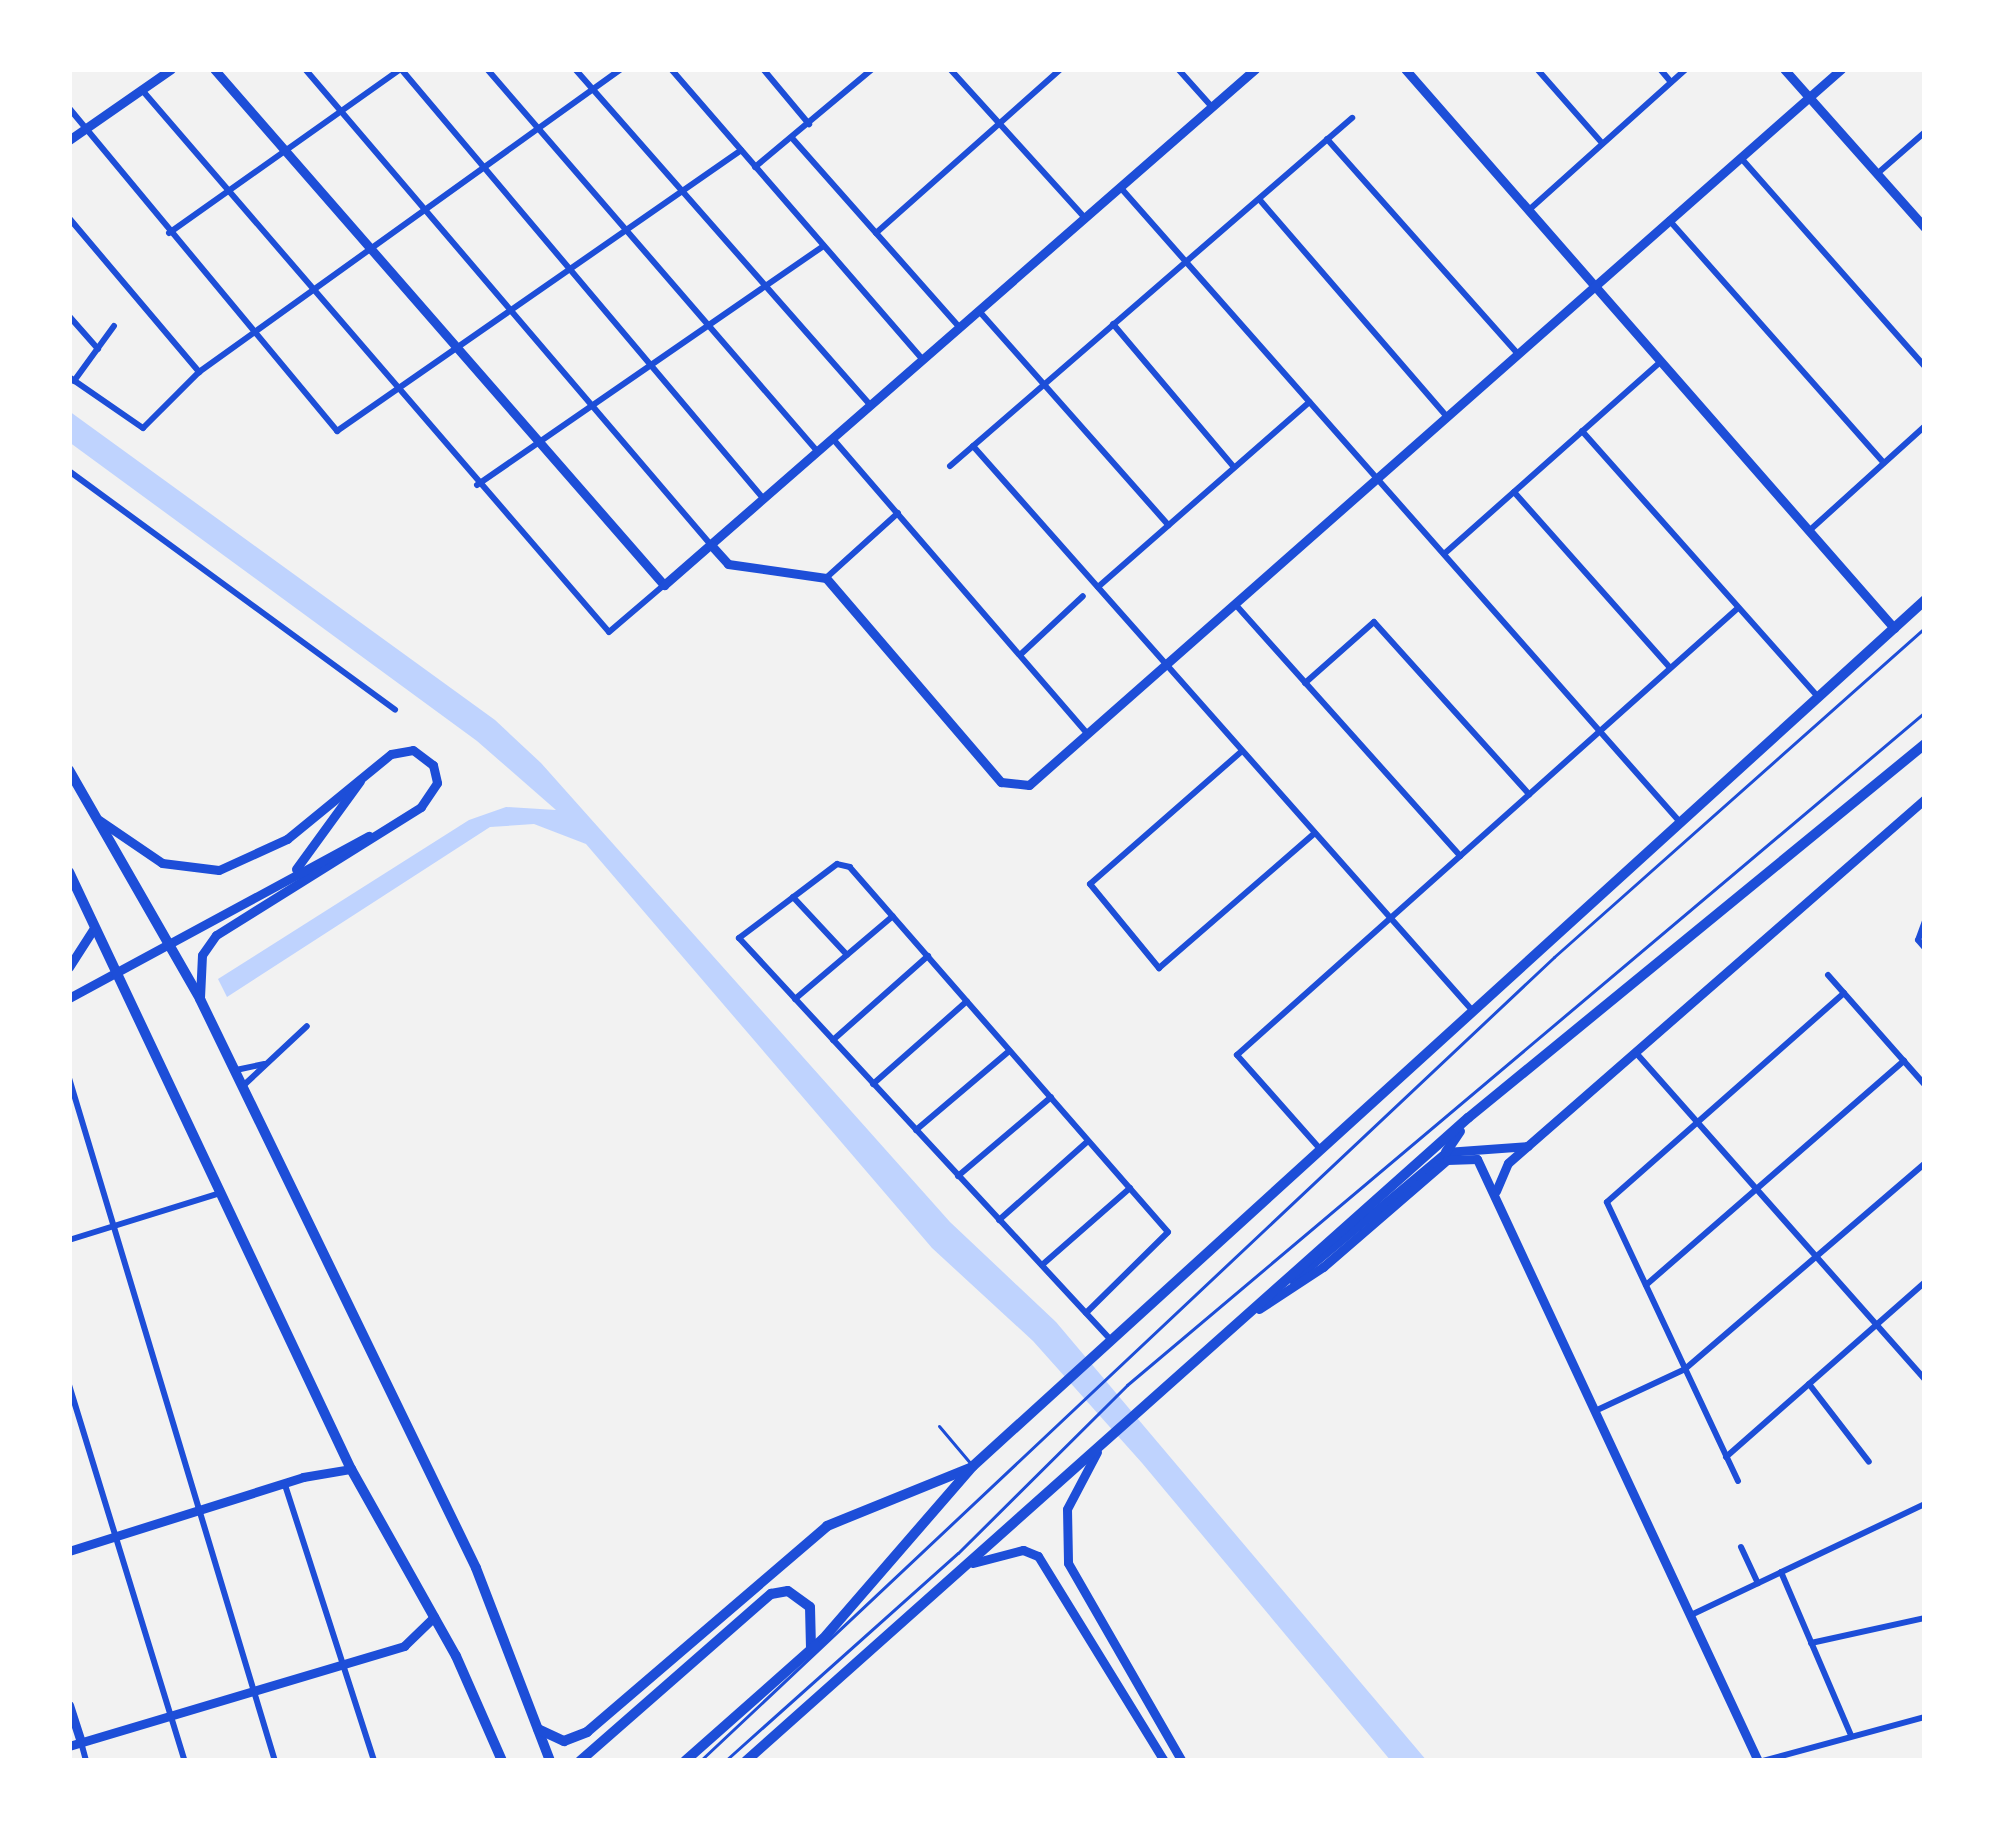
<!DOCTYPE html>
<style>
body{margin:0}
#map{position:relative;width:1994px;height:1830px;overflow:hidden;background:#f2f2f2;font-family:"Fira Sans Condensed",sans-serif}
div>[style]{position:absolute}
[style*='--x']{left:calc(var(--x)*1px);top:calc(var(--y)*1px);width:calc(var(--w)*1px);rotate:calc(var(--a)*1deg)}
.water>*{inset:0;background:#bfd3fe}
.service>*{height:3px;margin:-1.5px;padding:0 1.5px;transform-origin:1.5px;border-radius:1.5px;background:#1d4ed8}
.minor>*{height:6px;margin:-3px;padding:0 3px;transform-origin:3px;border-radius:3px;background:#1d4ed8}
.tertiary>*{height:9px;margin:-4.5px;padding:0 4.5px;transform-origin:4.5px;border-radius:4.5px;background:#1d4ed8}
.secondary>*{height:9px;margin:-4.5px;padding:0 4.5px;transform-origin:4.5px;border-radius:4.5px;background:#1d4ed8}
.primary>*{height:10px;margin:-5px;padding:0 5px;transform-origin:5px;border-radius:5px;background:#1d4ed8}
.trunk>*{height:10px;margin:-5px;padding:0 5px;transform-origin:5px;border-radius:5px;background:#1d4ed8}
span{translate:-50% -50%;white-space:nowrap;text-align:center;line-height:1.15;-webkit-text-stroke:12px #fff;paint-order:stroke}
.frame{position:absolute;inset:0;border:72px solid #fff;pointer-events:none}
</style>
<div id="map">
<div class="water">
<div style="clip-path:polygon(69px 411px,495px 720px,541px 763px,950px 1222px,1056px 1322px,1427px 1761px,1391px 1761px,1142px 1463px,1033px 1341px,932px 1248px,586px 844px,534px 824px,490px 827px,227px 997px,218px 979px,469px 820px,506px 807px,556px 810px,477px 741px,69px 442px)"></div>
</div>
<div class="service">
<div style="--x:939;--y:1426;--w:51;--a:49.8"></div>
<div style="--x:700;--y:1761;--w:1173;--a:-43.27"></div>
<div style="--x:1554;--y:957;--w:496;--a:-41.6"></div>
<div style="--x:725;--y:1761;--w:312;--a:-41.8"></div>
<div style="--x:958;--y:1553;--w:238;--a:-44.8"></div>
<div style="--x:1127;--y:1385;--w:1044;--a:-40.14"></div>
</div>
<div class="minor">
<div style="--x:305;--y:69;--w:626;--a:49.54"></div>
<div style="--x:401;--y:69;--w:560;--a:49.85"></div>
<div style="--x:487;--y:69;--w:506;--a:49.17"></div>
<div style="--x:575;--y:69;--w:446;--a:48.7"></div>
<div style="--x:671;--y:69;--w:385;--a:49.1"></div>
<div style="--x:763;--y:69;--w:72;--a:50.1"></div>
<div style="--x:950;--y:69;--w:200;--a:47.8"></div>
<div style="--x:1178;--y:69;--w:51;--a:48.2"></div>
<div style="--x:1537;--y:69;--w:98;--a:48.7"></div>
<div style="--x:1660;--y:69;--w:17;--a:50"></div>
<div style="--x:142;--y:90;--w:715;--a:49.25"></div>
<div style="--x:609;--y:632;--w:72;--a:-40.5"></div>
<div style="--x:69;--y:108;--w:420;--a:50.3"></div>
<div style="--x:337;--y:431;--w:492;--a:-34.8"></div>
<div style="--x:792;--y:138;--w:254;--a:48.5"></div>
<div style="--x:1327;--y:139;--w:288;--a:48.4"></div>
<div style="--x:1741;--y:158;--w:278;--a:48.6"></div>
<div style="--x:755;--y:167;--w:153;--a:-39.9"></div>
<div style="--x:1878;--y:173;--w:62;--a:-41.1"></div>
<div style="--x:1120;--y:187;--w:845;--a:48.6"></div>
<div style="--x:1259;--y:199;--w:288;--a:49.2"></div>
<div style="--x:1530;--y:209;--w:210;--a:-41.9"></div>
<div style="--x:69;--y:218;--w:202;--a:49.8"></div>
<div style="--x:1669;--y:220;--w:324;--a:48.5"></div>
<div style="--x:169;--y:233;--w:284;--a:-35.3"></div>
<div style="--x:876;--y:233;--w:247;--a:-41.6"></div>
<div style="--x:979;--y:311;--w:286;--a:48.5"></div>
<div style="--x:69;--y:316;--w:44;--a:48.7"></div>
<div style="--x:1113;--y:324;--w:187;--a:49.8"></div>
<div style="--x:69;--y:377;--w:90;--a:34.6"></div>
<div style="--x:143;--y:428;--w:79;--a:-45"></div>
<div style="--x:199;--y:372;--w:520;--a:-35.68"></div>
<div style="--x:74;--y:381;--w:68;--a:-54"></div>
<div style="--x:1582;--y:431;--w:354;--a:48.4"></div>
<div style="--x:833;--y:439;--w:390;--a:49.2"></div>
<div style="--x:973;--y:446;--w:753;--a:48.5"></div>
<div style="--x:950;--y:466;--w:532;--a:-40.88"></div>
<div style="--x:69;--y:471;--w:404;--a:36.2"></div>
<div style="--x:477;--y:485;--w:421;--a:-34.6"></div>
<div style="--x:1514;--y:492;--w:235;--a:48.4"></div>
<div style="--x:1810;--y:530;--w:155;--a:-42.1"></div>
<div style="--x:1444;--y:554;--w:290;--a:-41.6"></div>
<div style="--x:826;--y:578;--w:97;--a:-42.1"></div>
<div style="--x:1098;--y:587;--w:281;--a:-41.2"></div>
<div style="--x:1235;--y:604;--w:338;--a:48.2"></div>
<div style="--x:1020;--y:655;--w:86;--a:-43.1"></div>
<div style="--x:1305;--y:683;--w:92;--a:-41.5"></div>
<div style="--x:1374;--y:622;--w:232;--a:48"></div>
<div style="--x:1242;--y:751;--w:202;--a:138.8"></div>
<div style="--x:1090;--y:884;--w:109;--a:50.6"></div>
<div style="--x:1159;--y:968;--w:206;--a:-40.9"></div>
<div style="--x:793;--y:897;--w:79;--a:47"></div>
<div style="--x:1925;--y:921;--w:20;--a:110"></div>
<div style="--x:1918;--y:940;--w:11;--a:49"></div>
<div style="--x:1828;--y:975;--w:147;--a:48.6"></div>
<div style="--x:795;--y:999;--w:128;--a:-40.3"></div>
<div style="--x:833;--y:1040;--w:127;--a:-41.5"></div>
<div style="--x:1637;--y:1054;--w:435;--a:48.5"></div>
<div style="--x:236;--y:1070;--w:29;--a:-12"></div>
<div style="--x:69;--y:1078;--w:713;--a:73.22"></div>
<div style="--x:873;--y:1084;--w:125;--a:-41.4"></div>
<div style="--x:244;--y:1085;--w:86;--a:-43.1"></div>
<div style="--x:916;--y:1130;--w:122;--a:-40.3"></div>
<div style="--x:1321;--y:1150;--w:127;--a:-131.5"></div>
<div style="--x:1237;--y:1055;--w:671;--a:-41.74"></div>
<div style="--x:958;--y:1176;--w:122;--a:-40.3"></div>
<div style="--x:999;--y:1220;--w:119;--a:-41.6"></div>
<div style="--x:69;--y:1240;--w:158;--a:-17.3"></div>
<div style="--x:1042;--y:1265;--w:117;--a:-41.2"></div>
<div style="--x:1646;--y:1285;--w:342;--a:-41"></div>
<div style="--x:1086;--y:1313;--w:115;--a:-44.6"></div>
<div style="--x:1168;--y:1232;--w:484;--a:-131.1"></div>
<div style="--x:850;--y:867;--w:13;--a:-167"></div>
<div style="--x:837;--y:864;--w:123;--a:142.9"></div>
<div style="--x:739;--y:938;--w:546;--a:47.23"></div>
<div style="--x:1809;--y:1384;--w:98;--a:52.4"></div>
<div style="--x:69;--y:1385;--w:393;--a:72.9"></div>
<div style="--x:1595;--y:1411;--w:99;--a:-25"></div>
<div style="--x:1685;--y:1369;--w:316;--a:-40.6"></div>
<div style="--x:1726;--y:1457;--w:265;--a:-41.3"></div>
<div style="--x:1738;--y:1481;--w:308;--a:-115.2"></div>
<div style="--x:1607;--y:1202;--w:316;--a:-41.4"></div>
<div style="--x:285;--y:1485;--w:290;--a:72.1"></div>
<div style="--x:1741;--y:1547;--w:40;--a:65"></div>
<div style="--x:1781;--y:1572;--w:177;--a:66.8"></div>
<div style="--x:1691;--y:1615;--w:259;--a:-25.4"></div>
<div style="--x:1811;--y:1643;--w:117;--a:-12.4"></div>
<div style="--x:81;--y:1742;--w:20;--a:75"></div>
<div style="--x:1763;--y:1761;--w:168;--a:-15.2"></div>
</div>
<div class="tertiary">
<div style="--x:214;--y:69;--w:685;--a:48.91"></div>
<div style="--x:664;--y:585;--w:785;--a:-41.12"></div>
<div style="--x:1405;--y:69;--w:743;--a:48.82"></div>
<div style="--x:1784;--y:69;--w:213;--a:48.4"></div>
<div style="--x:69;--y:140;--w:124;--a:-34.8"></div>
<div style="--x:711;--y:545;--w:25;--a:48"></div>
<div style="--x:728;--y:564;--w:99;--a:8.1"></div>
<div style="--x:826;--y:578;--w:269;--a:49.4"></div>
<div style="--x:1001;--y:782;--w:28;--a:6"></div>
<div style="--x:1029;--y:785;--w:1083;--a:-41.4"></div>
<div style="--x:1496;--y:1191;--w:30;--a:-67"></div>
<div style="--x:1508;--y:1163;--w:554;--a:-41.12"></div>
<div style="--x:1293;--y:1280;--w:199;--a:-39.9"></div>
<div style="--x:1446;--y:1152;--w:82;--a:-4.2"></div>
<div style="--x:1259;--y:1309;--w:77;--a:-33.3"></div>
<div style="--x:1323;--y:1267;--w:164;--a:-40.8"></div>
<div style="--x:1447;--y:1160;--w:30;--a:-2"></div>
<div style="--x:1477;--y:1159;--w:664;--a:64.98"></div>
<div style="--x:1097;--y:1452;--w:64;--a:117.8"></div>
<div style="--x:1067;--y:1509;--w:54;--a:88.9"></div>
<div style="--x:1068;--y:1563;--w:228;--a:60.1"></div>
<div style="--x:69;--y:1551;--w:245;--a:-17.5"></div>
<div style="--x:303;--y:1477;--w:49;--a:-9.5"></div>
<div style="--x:973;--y:1563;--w:52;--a:-14.6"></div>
<div style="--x:1023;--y:1550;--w:16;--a:22"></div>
<div style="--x:1038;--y:1556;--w:241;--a:58.4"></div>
<div style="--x:69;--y:1705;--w:39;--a:72"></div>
<div style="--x:69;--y:1746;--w:350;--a:-16.6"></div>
<div style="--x:404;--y:1646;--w:42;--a:-44"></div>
</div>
<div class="secondary">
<div style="--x:99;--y:820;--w:76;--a:34.3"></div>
<div style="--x:162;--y:863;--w:57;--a:7"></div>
<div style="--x:219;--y:870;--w:75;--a:-24.5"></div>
<div style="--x:287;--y:839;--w:134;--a:-39.3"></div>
<div style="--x:391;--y:754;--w:22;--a:-10"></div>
<div style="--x:413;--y:750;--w:25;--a:37"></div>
<div style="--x:433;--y:765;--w:18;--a:77"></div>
<div style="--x:437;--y:783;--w:29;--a:124"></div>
<div style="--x:421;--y:807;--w:242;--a:148"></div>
<div style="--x:216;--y:935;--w:24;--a:125"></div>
<div style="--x:202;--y:955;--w:43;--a:92.7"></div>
<div style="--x:296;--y:869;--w:109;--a:-54"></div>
<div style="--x:69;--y:967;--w:46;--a:-57.3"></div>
<div style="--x:69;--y:998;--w:341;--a:-28.4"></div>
</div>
<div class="primary">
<div style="--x:69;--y:770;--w:264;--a:60.2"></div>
<div style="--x:200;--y:999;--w:632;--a:64.12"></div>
<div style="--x:476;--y:1568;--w:207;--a:69"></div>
<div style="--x:69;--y:872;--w:660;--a:64.72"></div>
<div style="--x:351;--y:1469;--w:214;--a:60.7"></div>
<div style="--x:456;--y:1656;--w:115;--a:66.3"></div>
</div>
<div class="trunk">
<div style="--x:1446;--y:1152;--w:25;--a:-56"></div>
<div style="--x:538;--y:1729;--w:29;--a:25"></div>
<div style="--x:564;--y:1741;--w:25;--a:-21"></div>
<div style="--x:587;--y:1732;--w:316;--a:-40.6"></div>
<div style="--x:827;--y:1526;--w:154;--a:-22.1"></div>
<div style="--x:580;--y:1761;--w:254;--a:-41.2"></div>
<div style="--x:771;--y:1594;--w:17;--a:-10"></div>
<div style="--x:788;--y:1591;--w:27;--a:36"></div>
<div style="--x:810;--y:1607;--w:42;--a:88.6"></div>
<div style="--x:685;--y:1761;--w:184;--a:-41.5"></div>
<div style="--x:823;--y:1639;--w:229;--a:-49.1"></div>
<div style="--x:973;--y:1466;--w:1287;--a:-42.29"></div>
<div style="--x:746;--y:1761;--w:967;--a:-41.69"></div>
<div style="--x:1468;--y:1118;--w:591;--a:-39.3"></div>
</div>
<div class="frame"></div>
</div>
